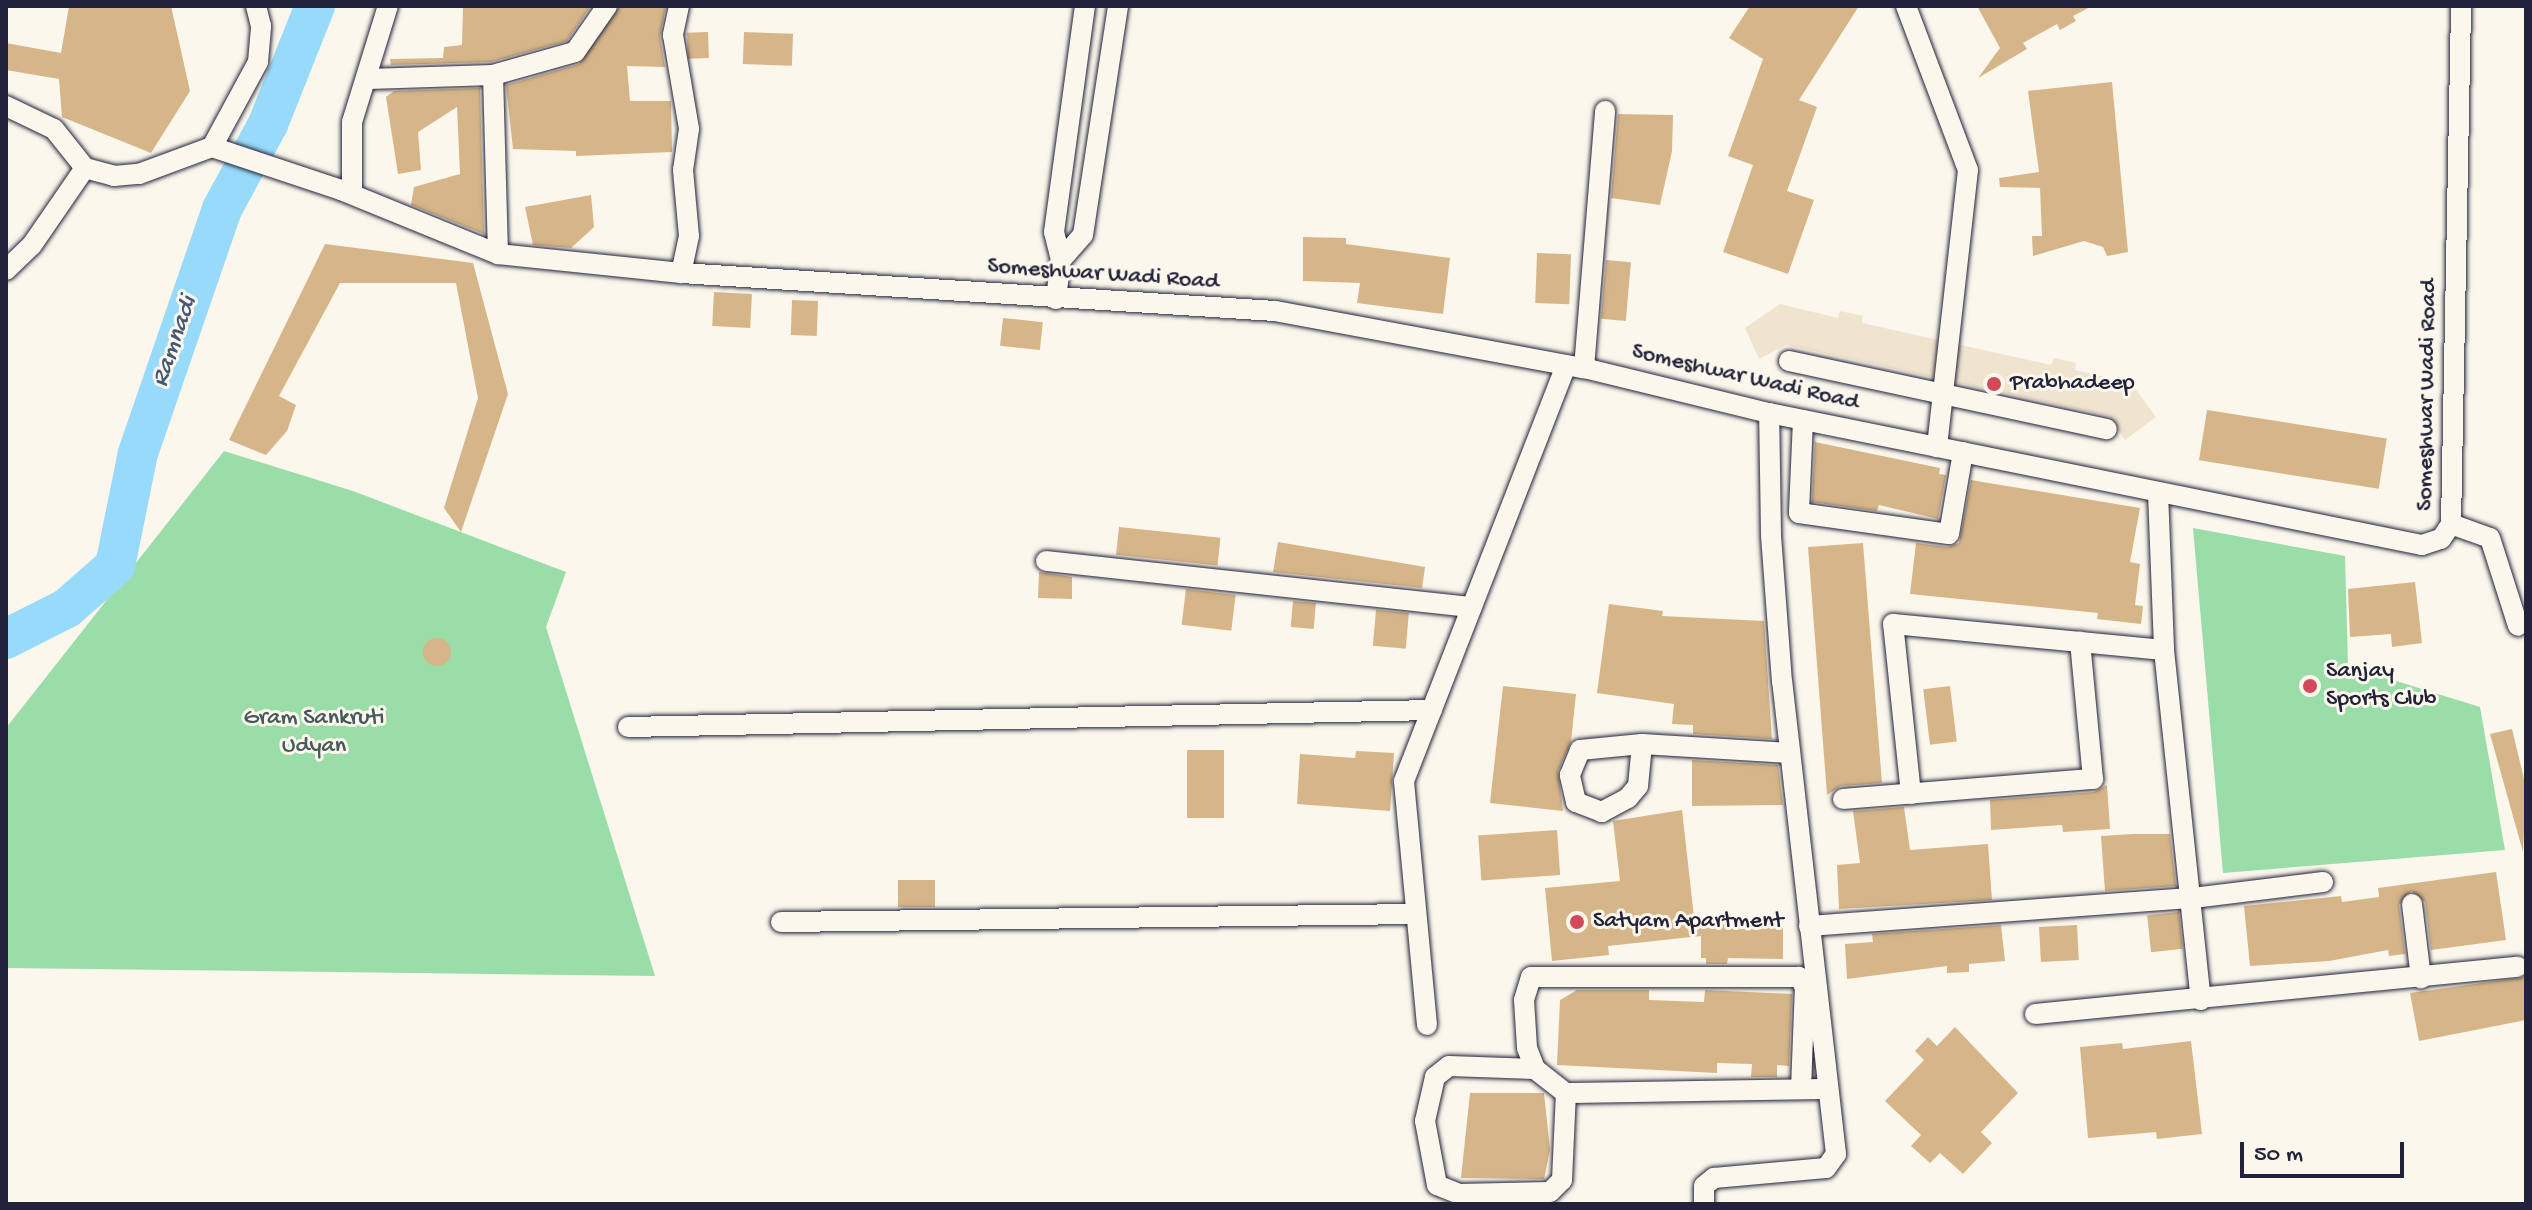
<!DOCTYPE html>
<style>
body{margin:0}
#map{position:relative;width:2532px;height:1210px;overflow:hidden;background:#fbf7ec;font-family:"Gochi Hand",sans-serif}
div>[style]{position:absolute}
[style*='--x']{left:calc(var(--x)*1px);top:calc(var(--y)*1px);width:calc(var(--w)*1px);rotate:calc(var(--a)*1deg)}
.built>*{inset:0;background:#f0e4ce}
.green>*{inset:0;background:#9bdda8}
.river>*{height:40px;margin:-20px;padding:0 20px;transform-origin:20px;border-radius:20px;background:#98dafa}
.building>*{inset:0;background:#d6b689;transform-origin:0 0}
.round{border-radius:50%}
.roads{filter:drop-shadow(0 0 2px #22223b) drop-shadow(0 0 2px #22223b)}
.street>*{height:20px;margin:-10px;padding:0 10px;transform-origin:10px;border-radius:10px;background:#fbf7ec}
.dots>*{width:22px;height:22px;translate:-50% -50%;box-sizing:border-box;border:4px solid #fbf7ec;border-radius:50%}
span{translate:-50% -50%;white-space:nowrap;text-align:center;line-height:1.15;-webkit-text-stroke:6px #fbf7ec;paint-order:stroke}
.street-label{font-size:24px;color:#22223b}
.poi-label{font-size:24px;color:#22223b}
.left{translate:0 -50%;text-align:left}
.park-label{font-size:24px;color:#465a5c}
.water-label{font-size:26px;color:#455974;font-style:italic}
.frame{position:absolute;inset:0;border:8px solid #22223b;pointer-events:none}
.scale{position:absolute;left:2240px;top:1142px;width:164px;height:36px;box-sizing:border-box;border:4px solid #22223b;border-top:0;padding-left:10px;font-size:24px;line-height:28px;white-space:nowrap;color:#22223b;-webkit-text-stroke:6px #fbf7ec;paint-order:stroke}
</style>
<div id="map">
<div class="built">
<div style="clip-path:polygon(1780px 304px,1838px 318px,1840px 311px,1863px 316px,1862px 323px,2051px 365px,2054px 358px,2076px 363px,2075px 370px,2131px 383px,2156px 417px,2125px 440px,2109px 416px,1786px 345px,1759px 359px,1745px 328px)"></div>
</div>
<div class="green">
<div style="clip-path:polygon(224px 451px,353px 491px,566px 572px,546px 627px,655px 976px,6px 968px,6px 728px)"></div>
<div style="clip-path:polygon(2193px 528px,2345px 556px,2348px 666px,2480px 707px,2505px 850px,2223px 873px)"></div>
</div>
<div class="river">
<div style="--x:6;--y:639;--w:68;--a:-26.9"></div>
<div style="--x:67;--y:608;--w:64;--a:-41.2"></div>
<div style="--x:115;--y:566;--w:115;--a:-78.5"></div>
<div style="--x:138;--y:453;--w:258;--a:-71"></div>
<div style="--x:222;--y:209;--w:97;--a:-61.6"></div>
<div style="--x:268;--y:124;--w:127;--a:-68.3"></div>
</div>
<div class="building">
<div style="clip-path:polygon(69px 6px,171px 6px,190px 91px,151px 153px,62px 117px,59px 79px,6px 70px,6px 43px,61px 53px)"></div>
<div style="clip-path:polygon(463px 6px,591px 6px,567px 41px,491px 62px,391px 65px,390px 59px,443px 58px,444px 47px,462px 45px)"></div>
<div style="clip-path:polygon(620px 6px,666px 6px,660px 37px,665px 67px,627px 66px,630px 101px,671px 101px,672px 152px,576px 156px,576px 151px,513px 149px,506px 85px,579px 64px)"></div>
<div style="clip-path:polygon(1750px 6px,1859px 6px,1799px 100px,1817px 107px,1787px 191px,1814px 200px,1788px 274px,1723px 252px,1753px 165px,1728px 156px,1763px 59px,1729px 38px)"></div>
<div style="clip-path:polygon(1977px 6px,2092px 6px,2073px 16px,2076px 21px,2060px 30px,2057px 24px,2023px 43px,2027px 49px,1978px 78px,2000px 48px)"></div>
<div style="left:708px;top:32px;width:26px;height:21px;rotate:88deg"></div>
<div style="left:744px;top:32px;width:49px;height:32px;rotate:2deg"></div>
<div style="clip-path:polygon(2112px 82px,2128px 252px,2107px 256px,2103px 247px,2084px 241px,2033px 256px,2032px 236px,2042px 236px,2040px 188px,2000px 187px,1999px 178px,2039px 172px,2028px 91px)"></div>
<div style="clip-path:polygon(480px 88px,484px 234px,411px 205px,414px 187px,460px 174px,457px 107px,418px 132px,421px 170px,398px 174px,386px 97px,394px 91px)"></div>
<div style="clip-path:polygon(1618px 114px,1673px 115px,1672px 151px,1660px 205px,1611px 198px)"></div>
<div style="clip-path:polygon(591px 195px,594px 227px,571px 248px,533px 245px,525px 207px)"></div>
<div style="clip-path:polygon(1303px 237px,1346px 238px,1346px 244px,1450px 258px,1443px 314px,1357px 303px,1360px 283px,1303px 281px)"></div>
<div style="clip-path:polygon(325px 244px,473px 263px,508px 394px,461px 532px,444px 508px,478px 398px,456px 283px,340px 283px,279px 396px,296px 405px,287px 431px,266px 455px,229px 440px)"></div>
<div style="left:1537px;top:253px;width:34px;height:50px;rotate:2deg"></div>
<div style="left:1606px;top:260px;width:25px;height:59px;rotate:5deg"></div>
<div style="left:714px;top:292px;width:38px;height:34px;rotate:3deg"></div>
<div style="left:792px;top:300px;width:26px;height:35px;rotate:2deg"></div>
<div style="left:1003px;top:318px;width:40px;height:28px;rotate:6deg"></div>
<div style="left:2207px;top:410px;width:182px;height:51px;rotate:9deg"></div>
<div style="clip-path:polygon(1815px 442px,1940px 468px,1939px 474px,1946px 475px,1938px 519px,1879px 505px,1877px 511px,1812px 502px)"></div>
<div style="clip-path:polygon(1971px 480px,2140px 508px,2130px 562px,2140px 564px,2135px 605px,2143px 606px,2141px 624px,2097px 619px,2098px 613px,1910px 594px,1916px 543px,1947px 547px,1959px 543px)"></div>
<div style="left:1119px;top:527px;width:102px;height:28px;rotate:6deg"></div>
<div style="clip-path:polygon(1278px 542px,1425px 567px,1422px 588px,1273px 572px)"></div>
<div style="clip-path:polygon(1863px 543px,1882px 783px,1841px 786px,1827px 795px,1808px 547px)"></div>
<div style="clip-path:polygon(1039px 572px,1072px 577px,1072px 599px,1038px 598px)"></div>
<div style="clip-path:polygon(2415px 582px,2422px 643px,2392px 647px,2391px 634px,2350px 637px,2348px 589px)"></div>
<div style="left:1186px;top:589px;width:50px;height:36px;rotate:7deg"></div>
<div style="left:1293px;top:601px;width:23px;height:26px;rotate:5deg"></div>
<div style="clip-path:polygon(1609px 604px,1663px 611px,1662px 616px,1764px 621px,1772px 739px,1693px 734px,1693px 725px,1672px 724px,1674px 704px,1597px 693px)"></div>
<div style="left:1376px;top:610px;width:33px;height:36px;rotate:5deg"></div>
<div class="round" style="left:423px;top:638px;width:28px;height:28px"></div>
<div style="clip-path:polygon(1503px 686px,1576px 694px,1571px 742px,1558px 771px,1563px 811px,1490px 803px)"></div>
<div style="left:1950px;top:686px;width:56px;height:27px;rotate:83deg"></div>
<div style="clip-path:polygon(2512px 729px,2526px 787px,2523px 852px,2490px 734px)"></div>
<div style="left:1187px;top:750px;width:37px;height:68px"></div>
<div style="clip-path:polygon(1356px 751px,1394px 753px,1390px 811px,1297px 804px,1300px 754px,1355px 758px)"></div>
<div style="clip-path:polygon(1692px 760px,1778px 765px,1783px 805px,1692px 806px)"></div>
<div style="clip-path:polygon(2107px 785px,2110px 829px,2063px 832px,2062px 825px,1991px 830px,1990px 800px,2094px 792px)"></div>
<div style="clip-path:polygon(1904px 807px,1910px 850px,1988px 844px,1992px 900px,1839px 909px,1837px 865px,1860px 863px,1853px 811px)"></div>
<div style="clip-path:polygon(1682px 810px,1694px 917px,1783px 918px,1783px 959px,1728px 958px,1727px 964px,1706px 964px,1706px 958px,1701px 958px,1701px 936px,1608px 946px,1609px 955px,1552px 961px,1545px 888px,1620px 881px,1613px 821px)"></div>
<div style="left:1557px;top:830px;width:45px;height:79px;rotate:86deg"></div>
<div style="clip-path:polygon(2133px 834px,2170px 834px,2176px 886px,2105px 891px,2101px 836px)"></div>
<div style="clip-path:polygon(2496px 872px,2506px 940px,2431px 950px,2425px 902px,2411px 891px,2399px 905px,2405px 954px,2389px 956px,2388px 950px,2329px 961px,2250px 966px,2244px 906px,2341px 896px,2342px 902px,2379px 897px,2378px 888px)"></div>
<div style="left:935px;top:880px;width:27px;height:37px;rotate:90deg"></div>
<div style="left:2179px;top:912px;width:37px;height:32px;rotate:84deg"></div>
<div style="clip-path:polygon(2001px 925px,2005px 961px,1969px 964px,1969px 972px,1947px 973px,1947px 966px,1847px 979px,1845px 944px,1873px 942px,1872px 934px)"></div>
<div style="left:2077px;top:925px;width:35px;height:38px;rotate:87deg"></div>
<div style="clip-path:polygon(2526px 977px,2526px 1020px,2419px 1041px,2410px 993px)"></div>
<div style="clip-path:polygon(1577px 990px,1649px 990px,1649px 1000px,1704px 1002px,1705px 990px,1792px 994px,1789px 1066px,1777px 1065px,1777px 1077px,1751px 1077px,1752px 1064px,1717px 1063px,1717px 1073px,1557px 1065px,1560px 1000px)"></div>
<div style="clip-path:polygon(1955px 1027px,2018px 1093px,1981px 1132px,1992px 1143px,1963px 1174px,1940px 1153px,1930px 1163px,1911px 1146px,1921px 1135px,1885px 1101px,1924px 1060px,1915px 1051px,1928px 1037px,1937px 1046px)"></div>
<div style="clip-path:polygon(2191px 1041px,2202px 1134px,2157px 1139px,2156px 1132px,2088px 1138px,2080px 1047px,2122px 1043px,2123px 1049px)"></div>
<div style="clip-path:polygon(1470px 1093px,1544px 1093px,1550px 1150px,1544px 1179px,1461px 1178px)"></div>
</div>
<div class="roads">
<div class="street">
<div style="--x:679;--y:6;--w:30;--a:102"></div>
<div style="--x:673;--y:35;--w:95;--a:80.3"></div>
<div style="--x:689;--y:129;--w:41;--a:98.3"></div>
<div style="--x:683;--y:170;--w:66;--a:84.8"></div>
<div style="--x:689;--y:236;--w:38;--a:102"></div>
<div style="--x:1906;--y:6;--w:175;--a:69.3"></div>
<div style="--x:1968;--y:170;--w:279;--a:96.4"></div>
<div style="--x:493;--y:75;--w:179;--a:88.4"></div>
<div style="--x:368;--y:79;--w:125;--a:-1.8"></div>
<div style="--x:493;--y:75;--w:85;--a:-15.7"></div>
<div style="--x:575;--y:52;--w:56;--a:-55.2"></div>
<div style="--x:6;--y:106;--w:53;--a:25.6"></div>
<div style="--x:54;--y:129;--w:50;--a:51.5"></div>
<div style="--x:85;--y:168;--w:30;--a:15"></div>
<div style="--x:114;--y:176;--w:25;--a:-5"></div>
<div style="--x:139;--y:174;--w:78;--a:-20.3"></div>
<div style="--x:212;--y:147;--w:136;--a:18.4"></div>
<div style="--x:341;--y:190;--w:170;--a:22.2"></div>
<div style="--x:498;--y:254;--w:184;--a:5.9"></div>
<div style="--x:681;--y:273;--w:595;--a:3.66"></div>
<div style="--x:1275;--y:311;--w:314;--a:10.5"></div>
<div style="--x:1584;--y:368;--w:190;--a:13.7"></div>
<div style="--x:1769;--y:413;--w:666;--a:11.43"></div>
<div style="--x:2422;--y:545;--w:20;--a:-18"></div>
<div style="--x:2441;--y:539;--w:18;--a:-56"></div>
<div style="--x:2451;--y:524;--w:518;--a:-88.89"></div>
<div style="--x:212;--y:147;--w:97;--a:-61.6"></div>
<div style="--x:258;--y:62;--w:36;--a:-85"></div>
<div style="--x:261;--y:26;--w:21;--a:-104"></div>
<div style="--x:352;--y:194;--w:72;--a:-90"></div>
<div style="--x:352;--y:122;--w:121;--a:-72.8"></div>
<div style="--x:1061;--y:260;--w:33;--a:-49"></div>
<div style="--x:1083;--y:235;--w:232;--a:-81.3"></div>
<div style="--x:6;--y:270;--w:36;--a:-44"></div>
<div style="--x:32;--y:245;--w:93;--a:-55.5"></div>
<div style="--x:1056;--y:299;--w:39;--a:-83"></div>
<div style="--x:1061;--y:260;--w:29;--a:-104"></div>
<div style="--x:1054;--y:232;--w:228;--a:-82.2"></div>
<div style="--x:1789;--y:361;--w:325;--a:12.1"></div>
<div style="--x:1584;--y:368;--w:258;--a:-85.3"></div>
<div style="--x:1803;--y:420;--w:93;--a:92.5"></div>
<div style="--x:1799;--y:513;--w:151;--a:8"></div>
<div style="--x:1949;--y:534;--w:83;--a:-80.3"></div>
<div style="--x:2158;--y:492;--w:158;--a:87.8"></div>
<div style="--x:2164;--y:650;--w:352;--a:84"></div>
<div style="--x:2451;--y:524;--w:41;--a:19.7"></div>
<div style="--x:2490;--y:538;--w:92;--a:72.3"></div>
<div style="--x:1046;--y:561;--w:428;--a:6.2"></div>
<div style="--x:628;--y:727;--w:804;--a:-1.21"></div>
<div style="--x:1642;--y:744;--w:42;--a:95.4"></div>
<div style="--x:1638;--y:786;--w:16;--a:130"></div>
<div style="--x:1628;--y:798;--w:30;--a:152"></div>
<div style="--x:1602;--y:812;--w:28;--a:-159"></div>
<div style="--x:1576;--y:802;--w:28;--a:-103"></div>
<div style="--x:1570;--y:775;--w:27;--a:-68"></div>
<div style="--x:1580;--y:750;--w:62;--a:-5.5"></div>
<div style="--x:1642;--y:744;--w:148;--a:3.5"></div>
<div style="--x:1911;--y:794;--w:171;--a:-96"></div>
<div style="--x:1893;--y:624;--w:272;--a:5.5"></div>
<div style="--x:1843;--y:799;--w:251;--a:-4.6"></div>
<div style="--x:2093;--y:779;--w:138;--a:-95.4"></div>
<div style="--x:2412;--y:904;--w:75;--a:83.1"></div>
<div style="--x:781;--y:922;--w:635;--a:-0.72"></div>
<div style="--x:1809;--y:926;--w:385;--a:-4.2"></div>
<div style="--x:2193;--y:898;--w:131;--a:-7"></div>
<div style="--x:2035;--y:1014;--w:485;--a:-5.6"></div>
<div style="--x:1427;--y:1025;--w:245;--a:-95.4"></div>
<div style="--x:1404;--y:781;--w:446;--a:-68.7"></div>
<div style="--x:1535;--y:1069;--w:86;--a:-178"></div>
<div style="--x:1449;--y:1066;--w:18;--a:142"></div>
<div style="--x:1435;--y:1077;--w:45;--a:102.8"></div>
<div style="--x:1425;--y:1121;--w:65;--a:79.4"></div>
<div style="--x:1437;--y:1185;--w:24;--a:22"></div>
<div style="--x:1459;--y:1194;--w:91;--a:-1.3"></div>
<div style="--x:1550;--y:1192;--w:17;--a:-45"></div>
<div style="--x:1562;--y:1180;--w:87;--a:-87.4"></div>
<div style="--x:1801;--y:1089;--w:102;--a:-87.8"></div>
<div style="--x:1805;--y:987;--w:12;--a:-121"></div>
<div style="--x:1799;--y:977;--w:268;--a:180"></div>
<div style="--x:1531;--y:977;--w:24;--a:107"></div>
<div style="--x:1524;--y:1000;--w:48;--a:86.4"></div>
<div style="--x:1527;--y:1048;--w:22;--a:69"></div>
<div style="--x:1535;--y:1069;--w:39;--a:38"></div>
<div style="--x:1566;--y:1093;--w:262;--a:-0.9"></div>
<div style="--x:1704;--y:1204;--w:18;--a:-90"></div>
<div style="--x:1704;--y:1186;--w:13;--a:-39"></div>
<div style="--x:1714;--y:1178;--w:112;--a:-5.1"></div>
<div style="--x:1826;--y:1168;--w:17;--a:-54"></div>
<div style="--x:1836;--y:1154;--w:475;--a:-96.5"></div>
<div style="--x:1782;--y:682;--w:148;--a:-94.3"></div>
<div style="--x:1771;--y:534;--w:121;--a:-90.9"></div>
</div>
</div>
<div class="dots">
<div style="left:1994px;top:384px;background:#d1495b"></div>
<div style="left:2310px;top:686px;background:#d1495b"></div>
<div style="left:1577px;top:922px;background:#d1495b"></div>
</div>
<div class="street-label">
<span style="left:1103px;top:275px;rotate:4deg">Someshwar Wadi Road</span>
<span style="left:1745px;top:378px;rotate:13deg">Someshwar Wadi Road</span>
<span style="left:2428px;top:395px;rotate:-89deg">Someshwar Wadi Road</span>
</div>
<div class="poi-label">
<span class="left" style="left:2010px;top:384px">Prabhadeep</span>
<span class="left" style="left:2326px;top:686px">Sanjay<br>Sports Club</span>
<span class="left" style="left:1593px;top:922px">Satyam Apartment</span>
</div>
<div class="park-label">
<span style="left:314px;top:733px">Gram Sankruti<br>Udyan</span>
</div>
<div class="water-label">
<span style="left:176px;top:342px;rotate:-71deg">Ramnadi</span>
</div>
<div class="frame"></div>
<div class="scale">50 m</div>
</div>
